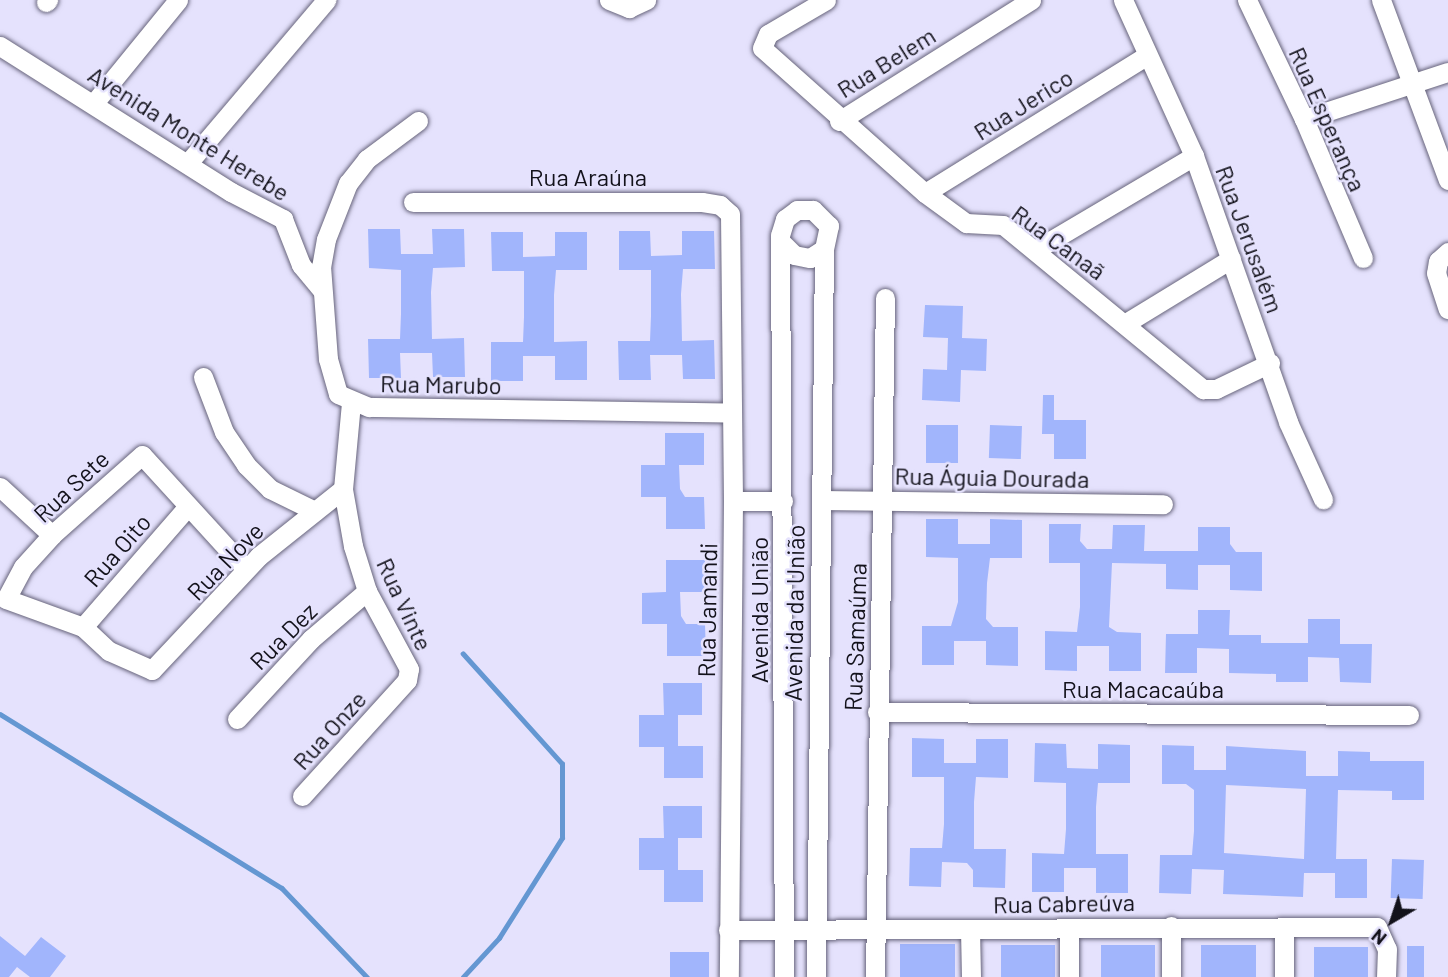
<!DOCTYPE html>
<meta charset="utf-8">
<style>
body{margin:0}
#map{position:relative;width:1448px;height:977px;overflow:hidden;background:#e5e2fd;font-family:Barlow,sans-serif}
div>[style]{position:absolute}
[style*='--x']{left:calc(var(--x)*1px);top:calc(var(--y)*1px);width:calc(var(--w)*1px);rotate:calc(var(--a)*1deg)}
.stream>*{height:4.5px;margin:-2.25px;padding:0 2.25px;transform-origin:2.25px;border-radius:2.25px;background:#6497d2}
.building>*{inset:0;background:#a1b5fc;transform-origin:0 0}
.roads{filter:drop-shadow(0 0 2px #67647b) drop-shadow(0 0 2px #67647b)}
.minor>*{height:19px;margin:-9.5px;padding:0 9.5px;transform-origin:9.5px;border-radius:9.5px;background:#fff}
span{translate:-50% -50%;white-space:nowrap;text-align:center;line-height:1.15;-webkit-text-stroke:5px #e5e2fd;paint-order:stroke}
.street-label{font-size:24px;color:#13121b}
.north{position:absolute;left:1357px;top:886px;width:70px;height:70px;-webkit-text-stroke:5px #e5e2fd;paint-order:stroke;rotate:219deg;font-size:19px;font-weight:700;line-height:28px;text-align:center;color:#13121b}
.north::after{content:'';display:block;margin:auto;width:24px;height:32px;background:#13121b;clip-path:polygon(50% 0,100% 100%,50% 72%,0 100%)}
</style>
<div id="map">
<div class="stream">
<div style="--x:0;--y:714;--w:331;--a:31.7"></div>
<div style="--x:282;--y:888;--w:123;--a:46.3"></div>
<div style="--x:463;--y:977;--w:53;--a:-47.3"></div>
<div style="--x:499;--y:938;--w:118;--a:-57.8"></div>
<div style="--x:562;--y:838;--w:74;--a:-90"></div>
<div style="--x:562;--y:764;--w:148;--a:-132"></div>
</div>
<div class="building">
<div style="clip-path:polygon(368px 229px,400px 229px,401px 254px,433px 254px,432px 229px,464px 229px,465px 267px,433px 268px,431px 292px,432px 339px,464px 338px,465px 377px,433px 377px,432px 353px,400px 353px,401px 378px,369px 378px,368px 339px,400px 339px,401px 314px,401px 270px,369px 268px)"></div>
<div style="clip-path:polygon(619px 231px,650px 231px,651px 256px,682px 255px,682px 231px,714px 231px,715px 269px,683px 269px,681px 294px,682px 341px,714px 340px,715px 379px,683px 379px,682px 355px,650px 355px,651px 380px,619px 380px,618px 341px,650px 341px,651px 316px,651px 270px,619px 270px)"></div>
<div style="clip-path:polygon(491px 232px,523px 232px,523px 257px,555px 256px,555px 232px,587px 232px,587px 270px,556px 270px,554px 295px,554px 342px,587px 341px,587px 380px,555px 380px,555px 356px,523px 356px,523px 381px,491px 381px,491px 342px,523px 342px,524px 317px,524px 271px,492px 271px)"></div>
<div style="clip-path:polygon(925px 305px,963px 306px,962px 338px,987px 339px,986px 371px,961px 370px,960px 402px,922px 400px,923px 369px,947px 370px,948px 338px,923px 337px)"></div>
<div style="clip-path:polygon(1043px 395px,1054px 395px,1054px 420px,1086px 420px,1086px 459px,1054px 459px,1054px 434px,1042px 434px)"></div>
<div style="left:926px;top:425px;width:32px;height:38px"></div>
<div style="left:990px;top:425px;width:32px;height:33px;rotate:2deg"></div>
<div style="clip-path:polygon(665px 433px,704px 433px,704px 465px,679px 465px,680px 489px,685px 497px,704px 497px,705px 529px,666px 529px,666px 497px,641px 497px,641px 465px,665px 465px)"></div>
<div style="clip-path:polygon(926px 519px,958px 519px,958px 544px,990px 544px,990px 519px,1022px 520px,1022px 558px,990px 558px,987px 583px,986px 619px,993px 627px,1018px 627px,1018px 666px,986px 665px,986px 641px,954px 641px,954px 665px,922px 665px,922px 626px,951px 626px,958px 602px,958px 558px,926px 557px)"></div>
<div style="clip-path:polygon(1049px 524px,1081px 524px,1080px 541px,1087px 549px,1112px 549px,1113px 525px,1145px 525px,1144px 551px,1198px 551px,1198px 527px,1230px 527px,1230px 544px,1236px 552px,1262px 552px,1262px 591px,1230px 590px,1230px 565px,1198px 565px,1198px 590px,1166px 589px,1166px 564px,1112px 563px,1109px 627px,1117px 632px,1141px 633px,1141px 671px,1109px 671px,1109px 646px,1077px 646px,1077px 671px,1045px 670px,1045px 631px,1077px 632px,1080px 607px,1080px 563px,1049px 563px)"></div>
<div style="clip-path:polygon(666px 560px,705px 560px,705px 592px,680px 592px,681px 616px,686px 624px,705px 624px,706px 656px,667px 656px,667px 624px,642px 624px,642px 593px,666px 592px)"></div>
<div style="clip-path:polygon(1198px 610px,1230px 610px,1229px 635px,1261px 635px,1261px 643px,1308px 643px,1308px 619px,1340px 619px,1340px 644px,1372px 644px,1371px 683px,1340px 682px,1339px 658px,1308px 657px,1308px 682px,1276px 682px,1276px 674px,1229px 673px,1229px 649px,1197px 648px,1197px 673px,1165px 673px,1166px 634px,1198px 634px)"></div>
<div style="clip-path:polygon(663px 683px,702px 683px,702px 715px,678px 715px,678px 746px,703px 746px,703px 778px,664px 778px,664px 747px,639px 747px,639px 715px,664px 715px)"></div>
<div style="clip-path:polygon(912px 738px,944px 739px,944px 763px,976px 763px,976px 739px,1008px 739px,1008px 778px,976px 777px,974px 802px,974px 849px,1006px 849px,1005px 888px,973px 887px,973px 870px,967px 863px,942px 862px,941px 887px,909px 886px,910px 848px,942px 848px,944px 824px,944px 777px,912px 777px)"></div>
<div style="clip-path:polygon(1035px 743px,1066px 744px,1067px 768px,1098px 769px,1098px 744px,1130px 745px,1130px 783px,1098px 783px,1096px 807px,1096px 854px,1128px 854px,1128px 893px,1096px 893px,1096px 868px,1064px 868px,1064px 892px,1032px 892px,1032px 853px,1064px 854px,1066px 829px,1066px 783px,1034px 782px)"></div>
<div style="clip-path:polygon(evenodd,1162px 745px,1194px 746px,1194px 770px,1226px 770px,1226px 746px,1306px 751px,1306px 776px,1338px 776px,1338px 751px,1370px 752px,1370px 761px,1424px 761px,1424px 800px,1392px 800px,1392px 791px,1338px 790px,1336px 859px,1367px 859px,1367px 898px,1335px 898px,1335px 873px,1304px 873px,1303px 897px,1223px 894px,1224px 870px,1192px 869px,1191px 894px,1159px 893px,1160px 855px,1192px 855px,1194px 831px,1194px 790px,1186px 784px,1162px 784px,1162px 745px,1226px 785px,1306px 789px,1304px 859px,1224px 853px,1226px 785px)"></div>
<div style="clip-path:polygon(663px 806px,702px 806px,702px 838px,678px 838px,678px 870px,703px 870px,703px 902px,664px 902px,664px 870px,639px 870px,639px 838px,664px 838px)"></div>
<div style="left:1392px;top:859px;width:32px;height:39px;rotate:2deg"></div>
<div style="clip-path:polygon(0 936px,25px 956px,41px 937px,66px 956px,50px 977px,30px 977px,17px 967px,9px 977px,0 977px)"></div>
<div style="left:900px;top:944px;width:55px;height:33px"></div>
<div style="left:1001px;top:945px;width:54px;height:32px"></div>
<div style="left:1101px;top:945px;width:54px;height:32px"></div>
<div style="left:1201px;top:945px;width:55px;height:32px"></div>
<div style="left:1407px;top:946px;width:17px;height:31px"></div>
<div style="left:1314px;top:947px;width:54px;height:30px"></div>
<div style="left:670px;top:952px;width:39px;height:25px"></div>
</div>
<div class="roads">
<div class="minor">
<div style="--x:609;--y:0;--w:22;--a:22"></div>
<div style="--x:629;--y:8;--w:19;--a:-25"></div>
<div style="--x:826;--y:0;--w:67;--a:149.6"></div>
<div style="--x:768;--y:34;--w:15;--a:113"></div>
<div style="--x:762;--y:48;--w:218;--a:41.7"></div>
<div style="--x:925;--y:193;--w:51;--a:36.2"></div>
<div style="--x:966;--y:223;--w:37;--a:3"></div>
<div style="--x:1003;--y:225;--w:259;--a:39.4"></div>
<div style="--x:1203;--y:389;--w:13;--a:0"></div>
<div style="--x:1216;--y:389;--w:60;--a:-25.7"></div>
<div style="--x:1123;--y:0;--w:171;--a:65.5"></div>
<div style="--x:1194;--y:156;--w:282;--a:70.5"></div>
<div style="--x:1288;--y:422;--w:85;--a:65.6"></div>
<div style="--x:1247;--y:0;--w:132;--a:64.4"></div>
<div style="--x:1304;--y:119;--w:151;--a:67"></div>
<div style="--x:1381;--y:0;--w:192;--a:69.6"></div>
<div style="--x:46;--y:2;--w:3;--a:-45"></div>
<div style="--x:0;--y:46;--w:273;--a:32.3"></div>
<div style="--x:231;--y:192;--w:59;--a:27.4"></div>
<div style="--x:283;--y:219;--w:49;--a:68.6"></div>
<div style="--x:301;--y:265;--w:33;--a:50"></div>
<div style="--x:94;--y:103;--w:133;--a:-50.8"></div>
<div style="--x:1304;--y:119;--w:151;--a:-18.1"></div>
<div style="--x:418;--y:121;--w:64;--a:143.3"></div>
<div style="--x:367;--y:159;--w:31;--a:128"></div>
<div style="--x:348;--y:183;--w:60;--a:111.4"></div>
<div style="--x:326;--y:239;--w:27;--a:100"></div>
<div style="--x:321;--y:266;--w:93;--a:85.7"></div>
<div style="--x:328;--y:359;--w:36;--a:74"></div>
<div style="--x:338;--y:394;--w:34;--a:23"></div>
<div style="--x:369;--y:407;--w:363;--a:0.9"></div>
<div style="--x:839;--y:121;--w:227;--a:-32.2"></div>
<div style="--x:188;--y:163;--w:214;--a:-49.7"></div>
<div style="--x:925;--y:193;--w:260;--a:-31.8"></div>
<div style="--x:413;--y:202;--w:289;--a:0"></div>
<div style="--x:702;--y:202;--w:18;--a:9"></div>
<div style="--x:720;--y:205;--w:13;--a:42"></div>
<div style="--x:730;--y:214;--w:287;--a:89.4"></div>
<div style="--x:733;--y:501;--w:476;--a:90.5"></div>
<div style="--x:782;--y:243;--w:17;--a:45"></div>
<div style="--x:794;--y:255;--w:16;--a:11"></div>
<div style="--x:810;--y:258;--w:17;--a:-33"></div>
<div style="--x:824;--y:249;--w:24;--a:-78"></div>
<div style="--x:829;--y:226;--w:23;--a:-135"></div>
<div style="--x:813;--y:210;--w:16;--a:180"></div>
<div style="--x:797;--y:210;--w:15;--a:143"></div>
<div style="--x:785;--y:219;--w:17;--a:107"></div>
<div style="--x:780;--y:235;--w:742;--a:89.69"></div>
<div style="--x:1035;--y:250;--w:185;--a:-30.6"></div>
<div style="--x:1448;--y:252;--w:13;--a:138"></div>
<div style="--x:1438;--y:261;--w:12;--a:99"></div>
<div style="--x:1436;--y:273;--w:38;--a:72"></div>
<div style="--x:1126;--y:323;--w:123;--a:-31.4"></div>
<div style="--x:203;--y:377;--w:59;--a:69.1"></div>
<div style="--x:224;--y:432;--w:40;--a:56"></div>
<div style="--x:246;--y:465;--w:34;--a:45"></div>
<div style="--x:270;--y:489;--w:50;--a:26.1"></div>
<div style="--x:0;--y:487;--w:71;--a:42.7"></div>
<div style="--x:821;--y:500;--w:342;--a:0.7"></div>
<div style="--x:733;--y:501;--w:50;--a:0"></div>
<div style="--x:246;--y:569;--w:154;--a:-132.4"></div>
<div style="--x:142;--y:455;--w:120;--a:138.4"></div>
<div style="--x:52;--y:535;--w:43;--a:132.2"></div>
<div style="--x:23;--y:567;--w:36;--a:118"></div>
<div style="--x:6;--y:599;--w:82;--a:20"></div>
<div style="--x:83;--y:627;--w:35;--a:43"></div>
<div style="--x:109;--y:651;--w:47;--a:23.8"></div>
<div style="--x:152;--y:670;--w:156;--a:-46.8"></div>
<div style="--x:259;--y:556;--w:107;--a:-38.6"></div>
<div style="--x:83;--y:627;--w:160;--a:-49"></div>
<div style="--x:877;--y:712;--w:532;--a:0.32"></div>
<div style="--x:237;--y:719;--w:109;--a:-47.2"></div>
<div style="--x:311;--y:639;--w:74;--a:-40.6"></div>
<div style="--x:302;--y:796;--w:156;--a:-47.8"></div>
<div style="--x:407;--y:680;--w:11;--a:-80"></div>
<div style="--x:409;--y:669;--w:89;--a:-118.3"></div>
<div style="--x:367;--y:591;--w:47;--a:-107.3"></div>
<div style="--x:353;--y:546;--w:58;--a:-100"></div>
<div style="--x:343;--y:489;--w:86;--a:-84.7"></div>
<div style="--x:1171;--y:926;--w:51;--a:90"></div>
<div style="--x:1069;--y:928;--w:49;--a:90"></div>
<div style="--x:970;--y:929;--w:48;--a:88.8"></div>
<div style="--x:728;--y:930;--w:649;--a:-0.26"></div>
<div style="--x:1377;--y:927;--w:24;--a:66"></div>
<div style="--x:1387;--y:949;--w:28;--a:92"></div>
<div style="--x:816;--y:977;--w:728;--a:-89.37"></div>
<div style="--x:875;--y:977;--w:679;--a:-89.16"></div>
<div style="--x:1284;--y:977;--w:50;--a:-90"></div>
</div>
</div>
<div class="street-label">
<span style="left:886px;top:62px;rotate:-32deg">Rua Belem</span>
<span style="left:1023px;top:104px;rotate:-32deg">Rua Jerico</span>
<span style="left:1328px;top:119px;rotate:66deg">Rua Esperança</span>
<span style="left:189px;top:133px;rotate:32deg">Avenida Monte Herebe</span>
<span style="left:588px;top:177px">Rua Araúna</span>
<span style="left:1250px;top:239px;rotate:70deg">Rua Jerusalém</span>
<span style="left:1059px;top:242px;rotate:36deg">Rua Canaã</span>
<span style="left:441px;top:384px;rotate:1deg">Rua Marubo</span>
<span style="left:992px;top:477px;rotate:1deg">Rua Águia Dourada</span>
<span style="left:71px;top:486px;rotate:-43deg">Rua Sete</span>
<span style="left:117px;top:550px;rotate:-49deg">Rua Oito</span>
<span style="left:225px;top:561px;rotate:-46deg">Rua Nove</span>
<span style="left:405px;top:604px;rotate:65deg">Rua Vinte</span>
<span style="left:707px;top:610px;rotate:-89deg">Rua Jamandi</span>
<span style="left:759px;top:610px;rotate:-90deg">Avenida União</span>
<span style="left:794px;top:613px;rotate:-89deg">Avenida da União</span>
<span style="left:283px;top:636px;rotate:-45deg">Rua Dez</span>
<span style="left:855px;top:637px;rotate:-88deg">Rua Samaúma</span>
<span style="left:1143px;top:689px">Rua Macacaúba</span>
<span style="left:329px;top:730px;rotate:-48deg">Rua Onze</span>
<span style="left:1064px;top:903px;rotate:-1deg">Rua Cabreúva</span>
</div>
<div class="north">N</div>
</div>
